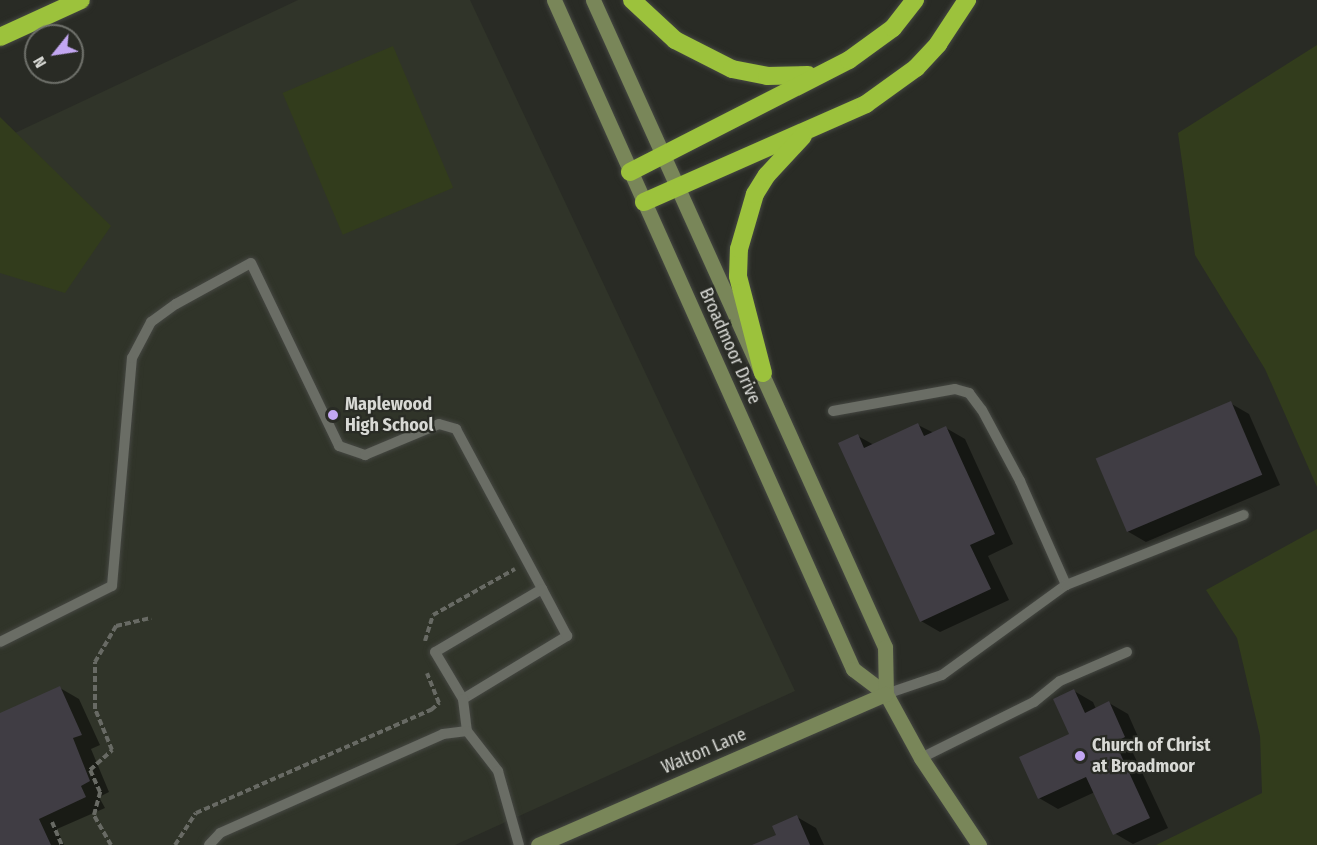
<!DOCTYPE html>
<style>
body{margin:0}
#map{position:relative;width:1317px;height:845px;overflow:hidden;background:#292b25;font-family:"Fira Sans Condensed",sans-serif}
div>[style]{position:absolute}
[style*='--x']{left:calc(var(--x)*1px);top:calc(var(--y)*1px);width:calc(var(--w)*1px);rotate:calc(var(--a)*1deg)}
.built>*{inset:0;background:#303429}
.green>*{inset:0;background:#323c1c;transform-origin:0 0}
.shadow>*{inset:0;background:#0007}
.building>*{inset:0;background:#403d44;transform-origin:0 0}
.path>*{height:4px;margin-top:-2px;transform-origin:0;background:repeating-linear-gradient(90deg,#686a64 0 6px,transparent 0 9px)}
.roads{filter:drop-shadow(0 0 2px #454742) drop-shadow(0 0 2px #454742)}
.lane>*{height:10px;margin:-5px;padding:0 5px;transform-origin:5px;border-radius:5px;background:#6a6d65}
.secondary>*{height:15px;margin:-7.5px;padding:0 7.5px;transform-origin:7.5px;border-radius:7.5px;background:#798659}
.highway>*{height:18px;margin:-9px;padding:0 9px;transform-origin:9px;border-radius:9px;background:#9cc23c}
.dots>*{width:16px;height:16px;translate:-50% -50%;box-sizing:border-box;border:3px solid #292b25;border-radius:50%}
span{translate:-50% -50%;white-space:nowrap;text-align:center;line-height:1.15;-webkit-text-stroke:4.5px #292b25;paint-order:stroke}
.street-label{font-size:18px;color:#d8d9d5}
.poi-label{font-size:18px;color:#d8d9d5;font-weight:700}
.left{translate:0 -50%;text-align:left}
.north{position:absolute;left:24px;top:24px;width:60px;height:60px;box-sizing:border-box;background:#292b25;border:2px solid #6f716b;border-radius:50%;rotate:240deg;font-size:16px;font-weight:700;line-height:24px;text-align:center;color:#d8d9d5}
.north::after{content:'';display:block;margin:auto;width:21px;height:27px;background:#c3a7f2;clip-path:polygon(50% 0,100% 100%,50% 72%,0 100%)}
</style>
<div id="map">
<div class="built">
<div style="clip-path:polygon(298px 0,470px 0,795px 691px,455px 845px,0 845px,0 140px)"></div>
</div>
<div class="green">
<div style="clip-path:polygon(1317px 45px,1317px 487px,1265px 369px,1195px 255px,1178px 133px)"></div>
<div style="left:393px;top:46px;width:154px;height:120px;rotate:67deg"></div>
<div style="clip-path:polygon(0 117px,111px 226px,65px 293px,0 273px)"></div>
<div style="clip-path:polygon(1317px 529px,1317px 845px,1156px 845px,1262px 793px,1260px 736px,1237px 638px,1206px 590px)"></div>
</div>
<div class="shadow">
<div style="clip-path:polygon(1230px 403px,1249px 414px,1280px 485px,1146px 542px,1127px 531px)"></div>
<div style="clip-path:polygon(918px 425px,934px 433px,946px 428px,965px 439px,1013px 544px,988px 556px,1009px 600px,940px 632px,921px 621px,858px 436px,874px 445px)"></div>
<div style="clip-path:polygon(60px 688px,79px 699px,100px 745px,91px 749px,109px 792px,99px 797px,105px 808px,57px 829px,64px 845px,0 845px,0 715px)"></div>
<div style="clip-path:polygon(1074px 691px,1093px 702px,1096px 709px,1109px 703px,1128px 714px,1143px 748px,1133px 753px,1168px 828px,1133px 844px,1114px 833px,1095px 792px,1058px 809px,1039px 798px,1071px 735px)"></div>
<div style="clip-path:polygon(797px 817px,816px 828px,824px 845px,831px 845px,755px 845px,778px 836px)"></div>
</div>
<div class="building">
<div style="left:1231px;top:401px;width:80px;height:147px;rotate:67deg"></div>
<div style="clip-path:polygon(918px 423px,924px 436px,946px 426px,995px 534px,970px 545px,991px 589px,920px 622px,838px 443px,858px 434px,864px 448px)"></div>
<div style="clip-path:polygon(60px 686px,82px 735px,73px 738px,90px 781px,81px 786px,86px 797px,39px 819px,51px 845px,0 845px,0 713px)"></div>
<div style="clip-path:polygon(1074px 689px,1085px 713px,1109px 701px,1125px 737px,1115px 742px,1150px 818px,1113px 835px,1086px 777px,1038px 799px,1019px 757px,1069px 734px,1053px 699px)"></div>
<div style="clip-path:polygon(797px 815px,810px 845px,752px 845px,776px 835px,772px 826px)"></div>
</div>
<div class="path">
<div style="--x:425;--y:641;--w:27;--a:-73"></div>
<div style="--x:433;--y:615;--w:94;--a:-29.3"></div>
<div style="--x:52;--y:822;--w:25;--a:67"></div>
<div style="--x:111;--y:845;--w:34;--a:-120"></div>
<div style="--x:94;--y:815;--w:24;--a:-75"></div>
<div style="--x:100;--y:792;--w:24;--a:-114"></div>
<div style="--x:90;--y:770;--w:30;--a:-42"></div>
<div style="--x:112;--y:750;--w:44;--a:-112.5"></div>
<div style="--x:95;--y:709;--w:47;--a:-90"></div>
<div style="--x:95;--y:662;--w:42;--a:-59.7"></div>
<div style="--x:116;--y:626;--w:36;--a:-13"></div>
<div style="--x:175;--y:845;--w:38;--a:-57"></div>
<div style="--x:196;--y:813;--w:257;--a:-23.7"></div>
<div style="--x:431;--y:710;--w:11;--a:-41"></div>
<div style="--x:439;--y:703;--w:32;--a:-112"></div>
</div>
<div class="roads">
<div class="lane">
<div style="--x:833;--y:411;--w:124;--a:-10.2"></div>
<div style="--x:955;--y:389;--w:15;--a:16"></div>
<div style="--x:969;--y:393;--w:21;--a:53"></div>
<div style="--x:982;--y:410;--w:81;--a:61.8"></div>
<div style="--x:1020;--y:481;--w:114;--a:66.1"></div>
<div style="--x:0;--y:642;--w:125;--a:-26.6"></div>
<div style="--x:112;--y:586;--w:229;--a:-85"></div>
<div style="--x:132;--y:358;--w:41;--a:-62.2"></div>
<div style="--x:151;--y:322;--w:31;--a:-36"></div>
<div style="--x:176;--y:304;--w:85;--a:-28.7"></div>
<div style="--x:251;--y:263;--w:203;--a:64.3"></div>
<div style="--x:339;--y:446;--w:28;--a:19"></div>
<div style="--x:365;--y:455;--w:80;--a:-22.7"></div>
<div style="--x:439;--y:424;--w:18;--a:16"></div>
<div style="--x:456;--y:429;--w:182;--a:61.7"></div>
<div style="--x:886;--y:694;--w:59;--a:-18.7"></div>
<div style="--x:942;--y:675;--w:153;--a:-36"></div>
<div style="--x:1066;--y:585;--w:191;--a:-21.5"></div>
<div style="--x:463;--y:699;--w:122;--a:-31.2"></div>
<div style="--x:567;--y:636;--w:53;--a:-118"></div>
<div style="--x:542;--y:589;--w:124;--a:149.5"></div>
<div style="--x:435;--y:652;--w:55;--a:59.2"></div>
<div style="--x:463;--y:699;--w:32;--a:83"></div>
<div style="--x:921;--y:758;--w:126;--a:-26.4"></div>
<div style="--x:1034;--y:702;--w:33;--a:-39"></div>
<div style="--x:1060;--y:681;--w:73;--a:-23.4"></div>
<div style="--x:209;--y:845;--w:16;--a:-47"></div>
<div style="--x:220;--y:833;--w:244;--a:-23.9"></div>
<div style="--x:443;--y:734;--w:24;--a:-7"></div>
<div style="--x:467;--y:731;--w:51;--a:52.2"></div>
<div style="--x:498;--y:771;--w:77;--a:74.2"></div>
</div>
<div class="secondary">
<div style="--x:554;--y:0;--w:733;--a:65.92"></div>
<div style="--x:853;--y:669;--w:41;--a:37.1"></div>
<div style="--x:886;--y:694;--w:73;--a:61.3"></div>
<div style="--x:921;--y:758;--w:105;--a:56.3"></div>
<div style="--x:593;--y:0;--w:710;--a:65.71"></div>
<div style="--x:885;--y:647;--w:47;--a:88.8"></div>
<div style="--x:538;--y:845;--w:379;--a:-23.5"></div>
</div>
<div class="highway">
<div style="--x:632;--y:0;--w:59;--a:42.9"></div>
<div style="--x:675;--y:40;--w:64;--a:27"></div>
<div style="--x:732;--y:69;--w:36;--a:11"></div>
<div style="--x:767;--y:76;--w:41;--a:-1.4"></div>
<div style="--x:0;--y:37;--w:89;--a:-24.6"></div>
<div style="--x:630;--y:172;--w:246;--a:-27.1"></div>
<div style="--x:849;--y:60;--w:54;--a:-36"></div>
<div style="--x:893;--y:28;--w:36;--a:-52"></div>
<div style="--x:644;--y:202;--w:243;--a:-23.8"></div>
<div style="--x:866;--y:104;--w:62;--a:-35.8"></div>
<div style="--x:916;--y:68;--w:33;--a:-47"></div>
<div style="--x:938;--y:44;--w:53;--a:-56.6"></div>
<div style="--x:763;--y:373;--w:100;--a:-104.5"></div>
<div style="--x:738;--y:276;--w:27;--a:-88"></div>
<div style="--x:739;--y:249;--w:57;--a:-73.8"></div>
<div style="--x:755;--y:194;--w:22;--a:-58"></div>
<div style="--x:767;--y:175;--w:53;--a:-47.3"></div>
</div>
</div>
<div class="dots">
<div style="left:333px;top:415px;background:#c3a7f2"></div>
<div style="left:1080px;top:756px;background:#c3a7f2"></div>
</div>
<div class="street-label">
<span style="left:730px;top:346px;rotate:66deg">Broadmoor Drive</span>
<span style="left:704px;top:751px;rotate:-23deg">Walton Lane</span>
</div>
<div class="poi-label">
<span class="left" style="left:345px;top:415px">Maplewood<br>High School</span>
<span class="left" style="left:1092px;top:756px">Church of Christ<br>at Broadmoor</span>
</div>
<div class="north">N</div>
</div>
